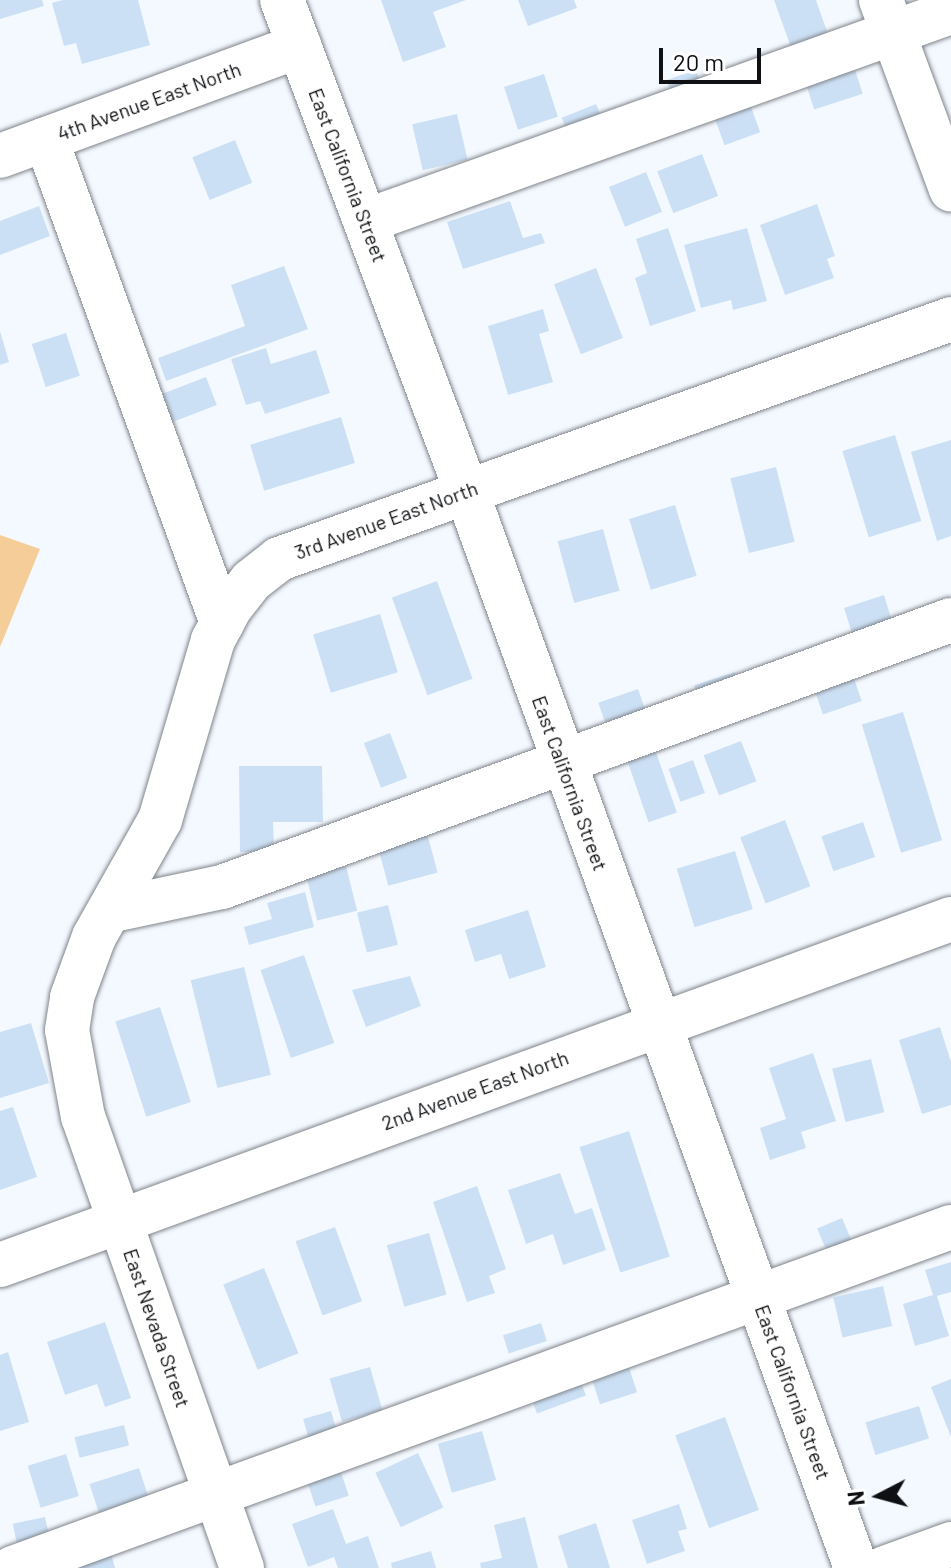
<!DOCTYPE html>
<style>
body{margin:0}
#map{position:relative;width:951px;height:1568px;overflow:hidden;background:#f4f9ff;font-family:Barlow,sans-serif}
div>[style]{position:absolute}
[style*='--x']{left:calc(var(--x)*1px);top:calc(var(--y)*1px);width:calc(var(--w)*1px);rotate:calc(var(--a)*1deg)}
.green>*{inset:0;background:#f5cd99}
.building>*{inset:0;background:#cce0f5;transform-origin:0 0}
.roads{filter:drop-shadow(0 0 2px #80858b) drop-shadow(0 0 2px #80858b)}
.minor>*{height:44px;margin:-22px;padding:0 22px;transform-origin:22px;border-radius:22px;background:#fff}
span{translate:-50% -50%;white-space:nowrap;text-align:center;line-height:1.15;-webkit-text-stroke:6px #fff;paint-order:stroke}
.street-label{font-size:20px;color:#0e1013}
.north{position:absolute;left:839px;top:1456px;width:80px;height:80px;-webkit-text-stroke:6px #fff;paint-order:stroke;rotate:264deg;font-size:22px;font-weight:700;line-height:32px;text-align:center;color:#0e1013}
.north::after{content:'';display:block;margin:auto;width:28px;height:36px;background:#0e1013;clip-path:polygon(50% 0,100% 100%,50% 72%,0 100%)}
.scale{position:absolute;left:659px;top:48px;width:102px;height:36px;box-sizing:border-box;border:4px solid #0e1013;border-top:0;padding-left:10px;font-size:24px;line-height:28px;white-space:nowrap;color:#0e1013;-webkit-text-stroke:6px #fff;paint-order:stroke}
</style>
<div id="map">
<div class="green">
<div style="clip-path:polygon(0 535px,40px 549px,0 647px)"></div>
</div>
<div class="building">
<div style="clip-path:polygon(0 0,42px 0,44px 6px,0 19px)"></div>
<div style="clip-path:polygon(63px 0,138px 0,150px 45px,82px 64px,76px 43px,64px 46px,52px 3px)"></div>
<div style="clip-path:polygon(381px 0,466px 0,433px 12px,446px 47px,403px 62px)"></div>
<div style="clip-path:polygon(518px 0,574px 0,577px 8px,528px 26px)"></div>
<div style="clip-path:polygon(774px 0,816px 0,830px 40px,793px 53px)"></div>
<div style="left:696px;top:70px;width:31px;height:31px;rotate:71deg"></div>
<div style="left:855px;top:70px;width:25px;height:51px;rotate:72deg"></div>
<div style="left:544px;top:74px;width:45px;height:42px;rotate:72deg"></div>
<div style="left:596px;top:104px;width:29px;height:37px;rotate:68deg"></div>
<div style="left:751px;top:107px;width:27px;height:38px;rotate:70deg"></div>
<div style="left:457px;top:114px;width:47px;height:46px;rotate:77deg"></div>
<div style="left:235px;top:140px;width:46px;height:46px;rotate:68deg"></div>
<div style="left:702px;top:154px;width:45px;height:48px;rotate:69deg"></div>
<div style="left:646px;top:172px;width:43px;height:40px;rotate:68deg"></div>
<div style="clip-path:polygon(510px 201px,523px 238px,541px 233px,545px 243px,463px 269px,447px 222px)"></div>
<div style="clip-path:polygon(817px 204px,835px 256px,827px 259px,834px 278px,785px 295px,760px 225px)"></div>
<div style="clip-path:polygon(39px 206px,50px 236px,0 255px,0 221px)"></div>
<div style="clip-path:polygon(668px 228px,696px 311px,650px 326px,635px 278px,647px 273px,636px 239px)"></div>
<div style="clip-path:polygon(747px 228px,767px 301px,733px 310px,731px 300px,701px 308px,684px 245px)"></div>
<div style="clip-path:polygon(284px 266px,308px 329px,166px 381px,158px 358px,245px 326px,231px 285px)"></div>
<div style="left:596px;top:268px;width:75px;height:45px;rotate:69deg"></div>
<div style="clip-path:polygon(543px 309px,549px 331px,539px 334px,553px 382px,508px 395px,488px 326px)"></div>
<div style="clip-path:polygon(0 331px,9px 362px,0 365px)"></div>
<div style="left:66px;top:333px;width:45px;height:36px;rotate:72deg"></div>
<div style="clip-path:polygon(266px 348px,271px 364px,316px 350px,330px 393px,265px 414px,260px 401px,246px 405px,231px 359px)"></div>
<div style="left:206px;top:377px;width:30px;height:59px;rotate:69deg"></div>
<div style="left:341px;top:417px;width:48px;height:95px;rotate:73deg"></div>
<div style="left:895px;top:435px;width:90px;height:55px;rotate:73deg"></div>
<div style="clip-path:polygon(951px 440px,951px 536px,937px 541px,911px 452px)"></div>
<div style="left:776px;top:467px;width:77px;height:47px;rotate:76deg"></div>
<div style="left:675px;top:505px;width:74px;height:48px;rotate:73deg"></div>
<div style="left:603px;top:529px;width:64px;height:47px;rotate:75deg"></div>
<div style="left:437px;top:581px;width:104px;height:48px;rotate:70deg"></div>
<div style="clip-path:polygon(884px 595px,896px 634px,852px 633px,844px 608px)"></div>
<div style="left:380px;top:614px;width:61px;height:70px;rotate:73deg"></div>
<div style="left:850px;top:667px;width:36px;height:41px;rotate:71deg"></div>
<div style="left:735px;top:672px;width:19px;height:43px;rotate:72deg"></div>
<div style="left:638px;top:689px;width:34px;height:42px;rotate:71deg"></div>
<div style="left:903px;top:712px;width:134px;height:43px;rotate:73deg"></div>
<div style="left:390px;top:733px;width:48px;height:28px;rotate:69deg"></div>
<div style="left:741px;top:741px;width:43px;height:40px;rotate:69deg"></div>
<div style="left:656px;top:752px;width:64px;height:30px;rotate:71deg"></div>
<div style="left:693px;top:760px;width:35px;height:26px;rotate:70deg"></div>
<div style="clip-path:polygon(239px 766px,322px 766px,323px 822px,273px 822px,274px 852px,240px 852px)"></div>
<div style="left:785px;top:820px;width:71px;height:48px;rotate:69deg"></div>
<div style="left:863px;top:822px;width:37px;height:44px;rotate:71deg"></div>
<div style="left:427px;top:833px;width:41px;height:51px;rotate:75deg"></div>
<div style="left:735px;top:851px;width:61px;height:61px;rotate:73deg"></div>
<div style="left:346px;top:866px;width:46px;height:41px;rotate:76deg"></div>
<div style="clip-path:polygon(305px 892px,314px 927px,249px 945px,244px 927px,272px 919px,267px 903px)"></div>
<div style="left:388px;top:905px;width:41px;height:32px;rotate:76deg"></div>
<div style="clip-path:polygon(528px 910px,546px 967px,509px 979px,501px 954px,475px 962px,465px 930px)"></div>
<div style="left:304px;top:955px;width:93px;height:46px;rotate:71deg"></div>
<div style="left:244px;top:967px;width:111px;height:55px;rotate:76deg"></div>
<div style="clip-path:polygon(410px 976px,421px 1006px,366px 1027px,352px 990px)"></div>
<div style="left:160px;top:1007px;width:100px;height:47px;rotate:72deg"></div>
<div style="clip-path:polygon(31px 1023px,49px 1083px,0 1098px,0 1032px)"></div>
<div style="clip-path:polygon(940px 1027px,951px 1062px,951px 1105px,922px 1114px,899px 1040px)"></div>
<div style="clip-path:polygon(813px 1053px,836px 1121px,801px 1132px,806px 1148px,770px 1160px,760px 1128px,786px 1119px,769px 1068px)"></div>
<div style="left:871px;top:1059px;width:55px;height:40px;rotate:76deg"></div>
<div style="clip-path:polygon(13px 1107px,37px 1177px,0 1190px,0 1111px)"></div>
<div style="left:629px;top:1131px;width:132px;height:52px;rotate:72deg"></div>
<div style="clip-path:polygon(560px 1173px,575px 1214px,592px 1208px,606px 1250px,563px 1265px,553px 1234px,526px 1244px,508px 1190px)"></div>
<div style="clip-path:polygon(477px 1186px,506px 1269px,489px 1276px,495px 1293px,467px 1302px,433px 1202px)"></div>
<div style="left:842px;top:1218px;width:34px;height:27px;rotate:67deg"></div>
<div style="left:335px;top:1227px;width:79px;height:42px;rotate:70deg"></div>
<div style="left:429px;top:1233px;width:64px;height:44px;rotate:74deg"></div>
<div style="clip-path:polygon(951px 1262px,951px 1292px,937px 1296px,949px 1336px,915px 1346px,903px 1304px,933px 1295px,925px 1270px)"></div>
<div style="left:264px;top:1268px;width:92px;height:44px;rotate:68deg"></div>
<div style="left:883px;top:1286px;width:41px;height:51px;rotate:77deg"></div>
<div style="clip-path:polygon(105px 1322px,131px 1398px,105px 1407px,97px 1384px,65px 1395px,47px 1342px)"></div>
<div style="left:541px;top:1323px;width:19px;height:40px;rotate:72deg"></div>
<div style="clip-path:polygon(8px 1352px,29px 1422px,0 1431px,0 1355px)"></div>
<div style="left:626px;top:1358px;width:36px;height:39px;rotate:72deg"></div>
<div style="left:370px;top:1367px;width:45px;height:42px;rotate:74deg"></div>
<div style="left:578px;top:1374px;width:23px;height:52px;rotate:70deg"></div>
<div style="clip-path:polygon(951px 1379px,951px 1437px,931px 1387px)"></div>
<div style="left:919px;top:1406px;width:34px;height:56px;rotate:73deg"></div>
<div style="left:331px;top:1411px;width:26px;height:29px;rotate:74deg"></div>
<div style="left:725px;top:1417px;width:99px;height:53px;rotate:70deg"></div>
<div style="left:124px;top:1425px;width:21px;height:51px;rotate:76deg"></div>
<div style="left:482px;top:1431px;width:51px;height:46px;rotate:74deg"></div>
<div style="left:418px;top:1453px;width:60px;height:47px;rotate:65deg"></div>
<div style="left:66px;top:1454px;width:44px;height:40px;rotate:73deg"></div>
<div style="left:139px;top:1468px;width:32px;height:52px;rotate:72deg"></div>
<div style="left:341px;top:1472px;width:25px;height:35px;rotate:72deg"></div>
<div style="clip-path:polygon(679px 1504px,687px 1529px,678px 1531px,685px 1551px,647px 1564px,632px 1520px)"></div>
<div style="clip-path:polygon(333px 1509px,346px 1544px,368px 1536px,379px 1568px,338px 1568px,334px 1557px,308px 1567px,292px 1524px)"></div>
<div style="left:45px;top:1517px;width:33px;height:33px;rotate:78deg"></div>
<div style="clip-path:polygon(525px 1517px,538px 1568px,481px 1568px,480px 1563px,502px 1558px,494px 1525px)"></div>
<div style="clip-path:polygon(596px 1523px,610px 1568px,568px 1568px,558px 1536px)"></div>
<div style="clip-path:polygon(431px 1551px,436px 1568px,392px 1568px,391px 1563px)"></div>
<div style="clip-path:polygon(111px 1554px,115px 1568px,66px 1568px)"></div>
</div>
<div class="roads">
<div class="minor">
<div style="--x:282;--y:0;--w:523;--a:69.42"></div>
<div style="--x:466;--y:490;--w:1146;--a:70.11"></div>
<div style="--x:881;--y:0;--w:202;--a:69.7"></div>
<div style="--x:46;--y:139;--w:515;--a:70.02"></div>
<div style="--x:0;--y:156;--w:319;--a:-20.2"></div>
<div style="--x:366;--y:221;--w:621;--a:-19.66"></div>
<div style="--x:109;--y:911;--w:116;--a:-12"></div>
<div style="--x:222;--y:887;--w:776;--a:-20.12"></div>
<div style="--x:0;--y:1265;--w:1012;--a:-19.99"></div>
<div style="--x:13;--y:1568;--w:998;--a:-19.98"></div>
<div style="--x:242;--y:1568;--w:478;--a:-109.4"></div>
<div style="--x:83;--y:1117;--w:88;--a:-100.4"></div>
<div style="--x:67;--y:1030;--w:33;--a:-81"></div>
<div style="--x:72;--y:997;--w:64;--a:-69.9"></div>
<div style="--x:94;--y:937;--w:134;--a:-60.6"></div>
<div style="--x:160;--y:820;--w:188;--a:-73.6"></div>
<div style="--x:213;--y:640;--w:36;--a:-62"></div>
<div style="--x:230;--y:608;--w:34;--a:-52"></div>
<div style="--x:251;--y:581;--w:36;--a:-38"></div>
<div style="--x:279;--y:559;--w:714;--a:-19.65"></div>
<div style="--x:885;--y:1568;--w:70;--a:-20"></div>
</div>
</div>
<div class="street-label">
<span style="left:149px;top:101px;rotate:-20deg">4th Avenue East North</span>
<span style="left:348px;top:175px;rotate:69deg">East California Street</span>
<span style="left:386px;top:520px;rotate:-20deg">3rd Avenue East North</span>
<span style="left:570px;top:783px;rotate:70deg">East California Street</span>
<span style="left:475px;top:1090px;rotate:-20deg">2nd Avenue East North</span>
<span style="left:157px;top:1328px;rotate:71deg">East Nevada Street</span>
<span style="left:793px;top:1392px;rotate:70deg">East California Street</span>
</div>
<div class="north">N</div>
<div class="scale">20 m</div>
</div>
